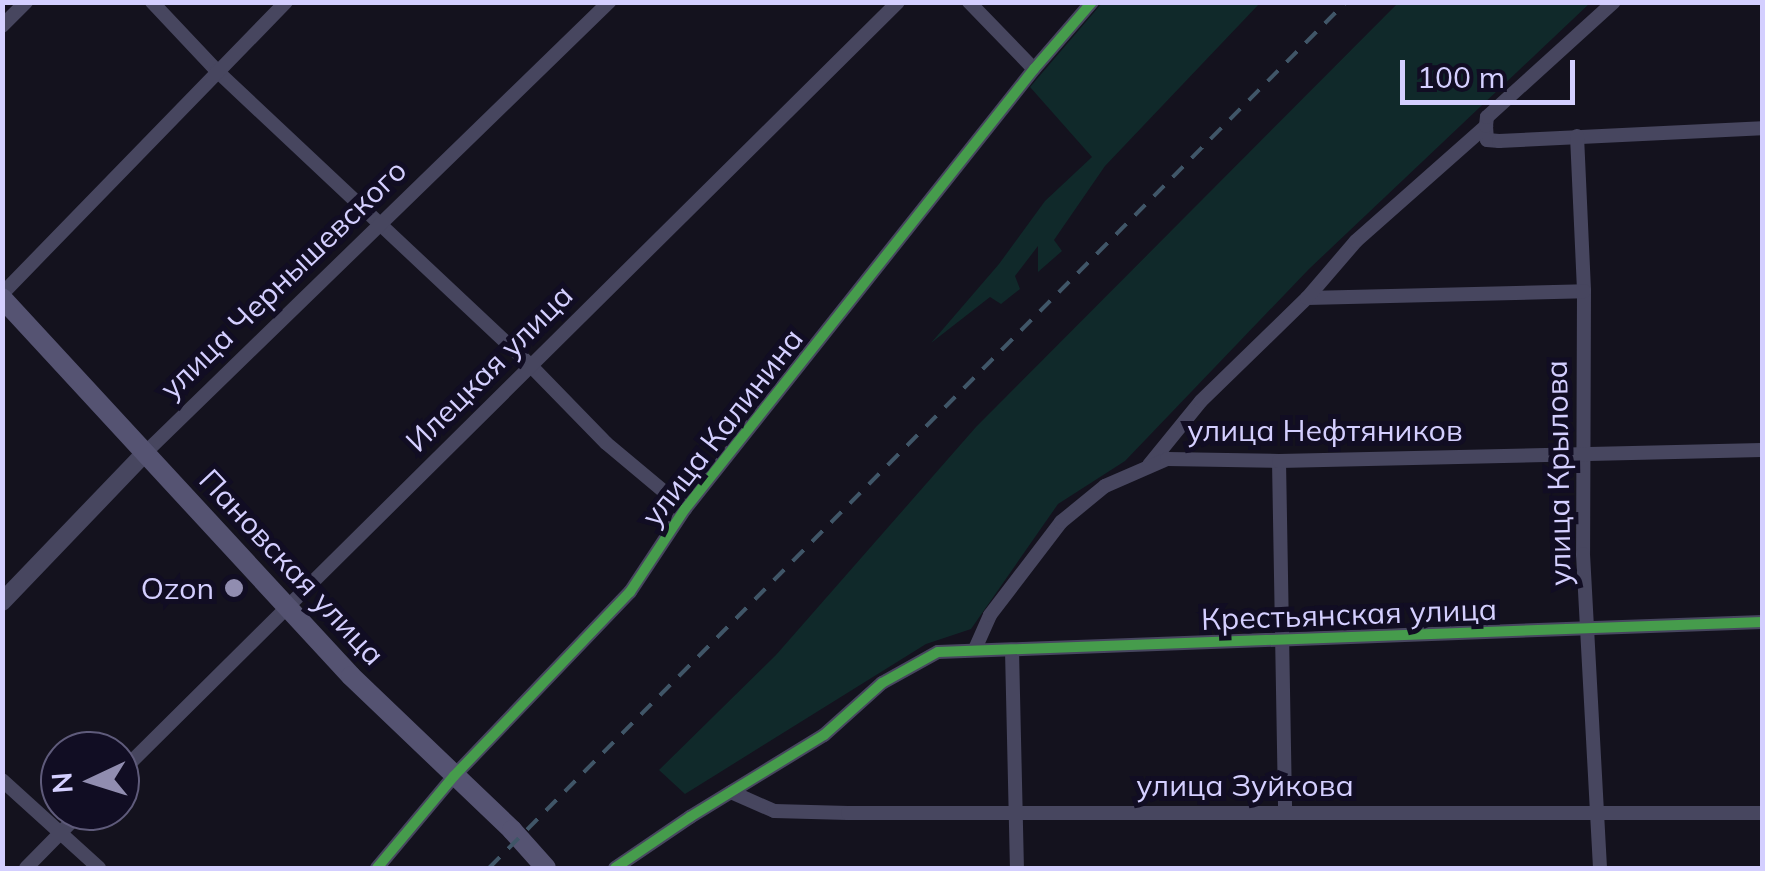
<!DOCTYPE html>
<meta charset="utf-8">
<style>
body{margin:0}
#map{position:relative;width:1765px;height:871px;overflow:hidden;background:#14121e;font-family:Mulish,sans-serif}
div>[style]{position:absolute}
.green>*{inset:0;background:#10292a}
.minor>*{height:14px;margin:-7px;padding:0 7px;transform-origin:7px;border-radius:7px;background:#47465f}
.tertiary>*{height:18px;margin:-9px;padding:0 9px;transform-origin:9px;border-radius:9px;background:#47465f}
.secondary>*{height:20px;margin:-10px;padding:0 10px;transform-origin:10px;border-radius:10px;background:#555372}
.rail>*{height:4px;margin-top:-2px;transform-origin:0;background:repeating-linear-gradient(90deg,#405668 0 15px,transparent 0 27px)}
.cycleway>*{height:10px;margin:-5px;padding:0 5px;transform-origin:5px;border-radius:5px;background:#469c4c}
.dots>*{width:28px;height:28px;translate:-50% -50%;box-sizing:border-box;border:5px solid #110d23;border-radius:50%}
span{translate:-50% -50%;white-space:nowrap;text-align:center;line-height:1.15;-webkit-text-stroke:10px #110d23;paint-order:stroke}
.street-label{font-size:30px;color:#d4cfff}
.poi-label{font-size:30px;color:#d4cfff}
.right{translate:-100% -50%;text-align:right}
.frame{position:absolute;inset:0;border:5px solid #d4cfff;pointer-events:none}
.north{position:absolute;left:40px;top:731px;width:100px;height:100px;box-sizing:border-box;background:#110d23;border:2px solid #5f5b7b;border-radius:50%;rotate:266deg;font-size:28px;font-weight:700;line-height:40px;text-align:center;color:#d4cfff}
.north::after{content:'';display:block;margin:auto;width:35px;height:45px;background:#918db0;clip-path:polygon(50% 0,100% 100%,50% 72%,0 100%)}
.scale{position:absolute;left:1400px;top:60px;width:175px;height:45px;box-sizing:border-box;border:5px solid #d4cfff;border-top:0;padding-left:12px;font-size:30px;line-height:35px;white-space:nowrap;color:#d4cfff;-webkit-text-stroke:8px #110d23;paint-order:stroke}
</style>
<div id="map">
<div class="green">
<i style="clip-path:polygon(1399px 2px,1590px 3px,1309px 269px,1125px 461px,1058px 504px,971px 629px,926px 644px,685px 794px,659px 770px,776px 655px,976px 427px)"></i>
<i style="clip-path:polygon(1102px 3px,1260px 3px,1105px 166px,1054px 240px,1062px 251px,1038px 272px,1038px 246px,1015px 276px,1020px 289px,1001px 304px,990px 297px,931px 343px,999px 264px,1045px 201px,1092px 157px,1030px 87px)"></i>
</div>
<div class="minor">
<i style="left:152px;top:2px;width:95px;rotate:46.7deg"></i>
<i style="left:217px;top:71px;width:432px;rotate:43.2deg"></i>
<i style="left:532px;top:367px;width:106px;rotate:45.8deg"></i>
<i style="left:606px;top:443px;width:103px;rotate:39.9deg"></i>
<i style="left:969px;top:2px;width:93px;rotate:45.9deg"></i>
<i style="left:2px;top:26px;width:34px;rotate:-45deg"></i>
<i style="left:1486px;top:126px;width:14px;rotate:86deg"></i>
<i style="left:1487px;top:140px;width:12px;rotate:5deg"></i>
<i style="left:1499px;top:141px;width:263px;rotate:-2.8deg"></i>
<i style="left:1577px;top:136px;width:155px;rotate:87.4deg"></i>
<i style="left:1584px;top:291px;width:263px;rotate:90.2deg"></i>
<i style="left:1583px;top:554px;width:314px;rotate:86.9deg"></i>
<i style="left:2px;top:294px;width:407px;rotate:-45.8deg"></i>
<i style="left:1307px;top:298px;width:277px;rotate:-1.4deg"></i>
<i style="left:146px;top:452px;width:646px;rotate:-44.18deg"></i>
<i style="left:1279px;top:461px;width:352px;rotate:89deg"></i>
<i style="left:1149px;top:465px;width:82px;rotate:-50.9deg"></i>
<i style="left:1201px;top:401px;width:148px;rotate:-44.2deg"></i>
<i style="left:1307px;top:298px;width:75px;rotate:-49.3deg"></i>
<i style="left:1356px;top:241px;width:174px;rotate:-41.5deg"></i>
<i style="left:1486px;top:126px;width:9px;rotate:-84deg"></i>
<i style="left:1487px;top:117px;width:171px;rotate:-42.2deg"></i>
<i style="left:975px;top:649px;width:37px;rotate:-66deg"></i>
<i style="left:990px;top:615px;width:117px;rotate:-52.6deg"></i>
<i style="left:1061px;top:522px;width:57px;rotate:-39.3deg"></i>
<i style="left:1105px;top:486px;width:68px;rotate:-23.5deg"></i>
<i style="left:1167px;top:459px;width:112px;rotate:1deg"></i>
<i style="left:1279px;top:461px;width:483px;rotate:-1.3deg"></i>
<i style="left:1012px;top:650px;width:218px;rotate:88.7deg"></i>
<i style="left:120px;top:773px;width:1095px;rotate:-44.74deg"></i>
<i style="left:2px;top:780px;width:131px;rotate:42.2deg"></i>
<i style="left:731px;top:792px;width:47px;rotate:23.8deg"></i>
<i style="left:774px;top:811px;width:74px;rotate:1.5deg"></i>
<i style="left:848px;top:813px;width:914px"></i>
<i style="left:26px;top:868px;width:80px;rotate:-45.5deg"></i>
<i style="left:377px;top:868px;width:120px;rotate:-50.1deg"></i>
<i style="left:454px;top:776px;width:255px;rotate:-46.3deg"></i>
<i style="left:630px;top:592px;width:100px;rotate:-56.5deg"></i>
<i style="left:685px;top:509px;width:562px;rotate:-51.58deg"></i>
<i style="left:1034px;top:69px;width:89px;rotate:-49.1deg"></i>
<i style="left:615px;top:868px;width:91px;rotate:-34.2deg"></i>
<i style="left:690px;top:817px;width:157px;rotate:-31.5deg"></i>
<i style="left:824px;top:735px;width:78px;rotate:-41.9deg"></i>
<i style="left:882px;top:683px;width:64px;rotate:-29deg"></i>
<i style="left:938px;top:652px;width:825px;rotate:-2.09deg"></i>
</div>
<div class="tertiary">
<i style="left:2px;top:602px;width:208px;rotate:-46.2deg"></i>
</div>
<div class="secondary">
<i style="left:2px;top:298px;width:514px;rotate:47.28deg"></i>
<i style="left:351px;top:676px;width:223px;rotate:43.7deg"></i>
<i style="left:512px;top:830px;width:51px;rotate:48.2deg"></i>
</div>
<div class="rail">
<i style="left:489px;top:868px;width:1218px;rotate:-45.3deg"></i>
</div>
<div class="cycleway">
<i style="left:377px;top:868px;width:120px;rotate:-50.1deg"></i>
<i style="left:454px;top:776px;width:255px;rotate:-46.3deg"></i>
<i style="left:630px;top:592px;width:100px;rotate:-56.5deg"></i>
<i style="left:685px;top:509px;width:562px;rotate:-51.58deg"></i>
<i style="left:1034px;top:69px;width:89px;rotate:-49.1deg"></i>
<i style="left:615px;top:868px;width:91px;rotate:-34.2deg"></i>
<i style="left:690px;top:817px;width:157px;rotate:-31.5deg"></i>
<i style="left:824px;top:735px;width:78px;rotate:-41.9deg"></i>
<i style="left:882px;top:683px;width:64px;rotate:-29deg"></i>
<i style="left:938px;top:652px;width:825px;rotate:-2.09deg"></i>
</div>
<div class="dots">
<i style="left:234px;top:588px;background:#918db0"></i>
</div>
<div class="street-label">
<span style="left:283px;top:279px;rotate:-44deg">улица Чернышевского</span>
<span style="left:489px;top:368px;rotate:-45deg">Илецкая улица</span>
<span style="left:722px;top:427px;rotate:-52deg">улица Калинина</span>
<span style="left:1325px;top:430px">улица Нефтяников</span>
<span style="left:1558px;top:473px;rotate:-91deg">улица Крылова</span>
<span style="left:292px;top:567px;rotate:47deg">Пановская улица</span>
<span style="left:1349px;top:614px;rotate:-2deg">Крестьянская улица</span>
<span style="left:1245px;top:785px">улица Зуйкова</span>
</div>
<div class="poi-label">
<span class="right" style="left:214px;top:588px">Ozon</span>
</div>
<div class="frame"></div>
<div class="north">N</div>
<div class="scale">100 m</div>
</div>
